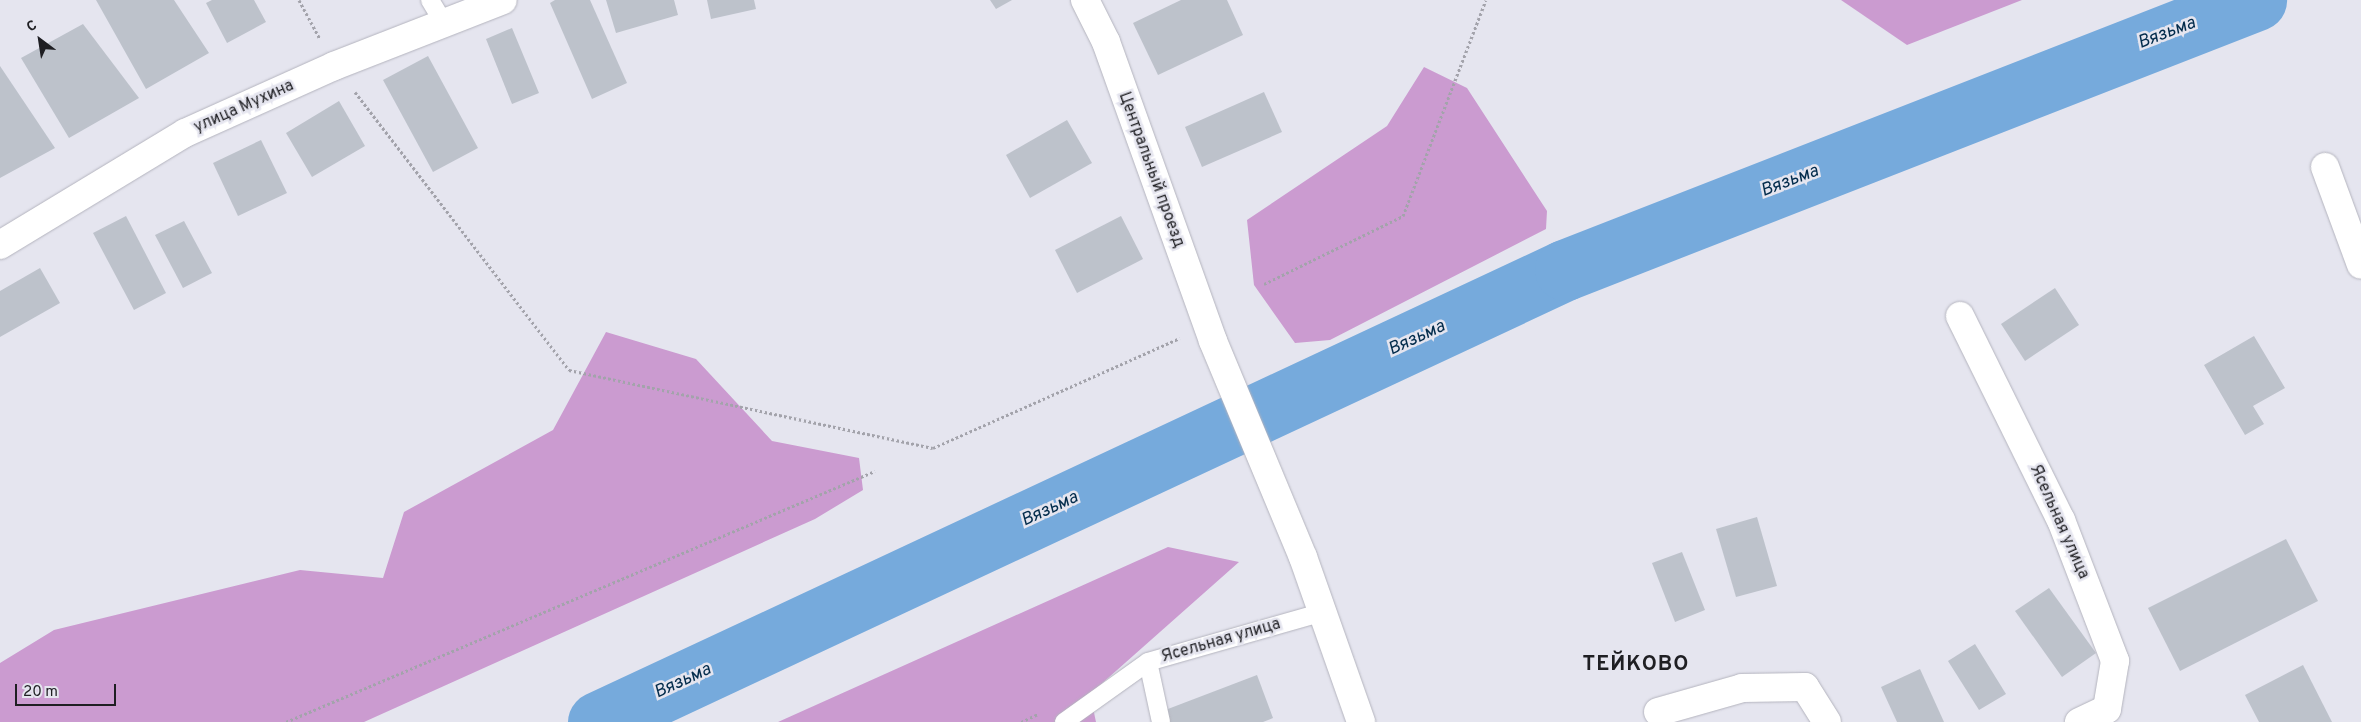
<!DOCTYPE html>
<meta charset="utf-8">
<style>
body{margin:0}
#map{position:relative;width:2361px;height:722px;overflow:hidden;background:#e5e5ef;font-family:Overpass,sans-serif}
div>[style]{position:absolute}
.forest>*{inset:0;background:#cb9bd0}
.river>*{height:61px;margin:-30.5px;padding:0 30.5px;transform-origin:30.5px;border-radius:30.5px;background:#76aadc}
.building>*{inset:0;background:#bdc2cb}
.path>*{height:3px;margin-top:-1.5px;transform-origin:0;background:repeating-linear-gradient(90deg,#a3a3ab 0 2.5px,transparent 0 5px)}
.roads{filter:drop-shadow(0 0 1px #b4b4be) drop-shadow(0 0 1px #b4b4be)}
.lane>*{height:18px;margin:-9px;padding:0 9px;transform-origin:9px;border-radius:9px;background:#fff}
.street>*{height:28px;margin:-14px;padding:0 14px;transform-origin:14px;border-radius:14px;background:#fff}
.secondary>*{height:28px;margin:-14px;padding:0 14px;transform-origin:14px;border-radius:14px;background:#fff}
span{translate:-50% -50%;white-space:nowrap;text-align:center;line-height:1.15;-webkit-text-stroke:5px #e5e5ef;paint-order:stroke}
.street-label{font-size:16px;color:#1f1f23}
.water-label{font-size:18px;color:#022b4b;font-style:italic}
.district-label{font-size:21px;color:#1f1f23;font-weight:700;letter-spacing:1px}
.north{position:absolute;left:15px;top:15px;width:50px;height:50px;-webkit-text-stroke:4px #e5e5ef;paint-order:stroke;rotate:329deg;font-size:14px;font-weight:700;line-height:20px;text-align:center;color:#1f1f23}
.north::after{content:'';display:block;margin:auto;width:18px;height:22px;background:#1f1f23;clip-path:polygon(50% 0,100% 100%,50% 72%,0 100%)}
.scale{position:absolute;left:15px;top:684px;width:101px;height:22px;box-sizing:border-box;border:2px solid #1f1f23;border-top:0;padding-left:6px;font-size:15px;line-height:18px;white-space:nowrap;color:#1f1f23;-webkit-text-stroke:4px #e5e5ef;paint-order:stroke}
</style>
<div id="map">
<div class="forest">
<i style="clip-path:polygon(1841px 0,2022px 0,1907px 45px)"></i>
<i style="clip-path:polygon(1424px 67px,1467px 88px,1547px 211px,1546px 229px,1330px 340px,1295px 343px,1254px 285px,1247px 220px,1387px 126px)"></i>
<i style="clip-path:polygon(606px 332px,696px 359px,772px 441px,859px 458px,863px 490px,815px 519px,364px 722px,0 722px,0 663px,54px 630px,300px 570px,383px 578px,404px 512px,553px 430px)"></i>
<i style="clip-path:polygon(1168px 547px,1239px 562px,1090px 694px,1096px 722px,778px 722px)"></i>
</div>
<div class="river">
<i style="left:598px;top:722px;width:1067px;rotate:-25.05deg"></i>
<i style="left:1565px;top:270px;width:742px;rotate:-21.34deg"></i>
</div>
<div class="building">
<i style="clip-path:polygon(96px 0,174px 0,209px 53px,146px 89px)"></i>
<i style="clip-path:polygon(212px 0,254px 0,266px 22px,227px 43px,206px 3px)"></i>
<i style="clip-path:polygon(555px 0,590px 0,627px 83px,592px 99px,550px 3px)"></i>
<i style="clip-path:polygon(606px 0,674px 0,678px 15px,616px 33px)"></i>
<i style="clip-path:polygon(707px 0,754px 0,756px 9px,711px 19px)"></i>
<i style="clip-path:polygon(990px 0,1012px 0,996px 9px)"></i>
<i style="clip-path:polygon(1181px 0,1227px 0,1243px 35px,1158px 75px,1133px 23px)"></i>
<i style="clip-path:polygon(83px 24px,139px 98px,69px 138px,21px 58px)"></i>
<i style="clip-path:polygon(512px 28px,539px 93px,512px 104px,486px 39px)"></i>
<i style="clip-path:polygon(428px 56px,478px 148px,433px 172px,383px 80px)"></i>
<i style="clip-path:polygon(0 66px,55px 148px,0 178px)"></i>
<i style="clip-path:polygon(1264px 92px,1282px 132px,1202px 167px,1185px 127px)"></i>
<i style="clip-path:polygon(339px 101px,365px 146px,312px 177px,286px 133px)"></i>
<i style="clip-path:polygon(1067px 120px,1092px 163px,1030px 198px,1006px 155px)"></i>
<i style="clip-path:polygon(261px 140px,287px 193px,238px 216px,213px 163px)"></i>
<i style="clip-path:polygon(126px 216px,166px 293px,134px 310px,93px 233px)"></i>
<i style="clip-path:polygon(1121px 216px,1143px 259px,1077px 293px,1055px 250px)"></i>
<i style="clip-path:polygon(184px 221px,212px 273px,183px 288px,155px 235px)"></i>
<i style="clip-path:polygon(40px 268px,60px 303px,0 337px,0 291px)"></i>
<i style="clip-path:polygon(2055px 288px,2079px 325px,2025px 361px,2001px 324px)"></i>
<i style="clip-path:polygon(2254px 336px,2285px 388px,2253px 406px,2264px 424px,2245px 435px,2204px 365px)"></i>
<i style="clip-path:polygon(1757px 517px,1777px 586px,1736px 597px,1716px 529px)"></i>
<i style="clip-path:polygon(2286px 539px,2318px 601px,2180px 671px,2148px 608px)"></i>
<i style="clip-path:polygon(1682px 552px,1705px 610px,1675px 622px,1652px 563px)"></i>
<i style="clip-path:polygon(2049px 588px,2096px 653px,2062px 677px,2015px 611px)"></i>
<i style="clip-path:polygon(1975px 644px,2006px 694px,1979px 710px,1948px 661px)"></i>
<i style="clip-path:polygon(2303px 665px,2332px 722px,2259px 722px,2245px 695px)"></i>
<i style="clip-path:polygon(1920px 669px,1944px 722px,1897px 722px,1881px 687px)"></i>
<i style="clip-path:polygon(1257px 675px,1273px 718px,1263px 722px,1164px 722px,1160px 712px)"></i>
</div>
<div class="path">
<i style="left:299px;top:0;width:44px;rotate:61.7deg"></i>
<i style="left:355px;top:92px;width:351px;rotate:52.4deg"></i>
<i style="left:569px;top:370px;width:372px;rotate:12.1deg"></i>
<i style="left:933px;top:448px;width:270px;rotate:-24deg"></i>
<i style="left:1264px;top:284px;width:155px;rotate:-26.1deg"></i>
<i style="left:1403px;top:216px;width:231px;rotate:-69deg"></i>
<i style="left:286px;top:722px;width:640px;rotate:-23.08deg"></i>
<i style="left:1021px;top:722px;width:19px;rotate:-25deg"></i>
</div>
<div class="roads">
<div class="lane">
<i style="left:430px;top:0;width:29px;rotate:59deg"></i>
<i style="left:1064px;top:722px;width:103px;rotate:-35.5deg"></i>
<i style="left:1161px;top:722px;width:61px;rotate:-102.2deg"></i>
<i style="left:1148px;top:662px;width:183px;rotate:-15.9deg"></i>
</div>
<div class="street">
<i style="left:2325px;top:167px;width:104px;rotate:69.8deg"></i>
<i style="left:0;top:245px;width:216px;rotate:-31.2deg"></i>
<i style="left:185px;top:133px;width:163px;rotate:-24.2deg"></i>
<i style="left:334px;top:66px;width:181px;rotate:-21.3deg"></i>
<i style="left:1960px;top:316px;width:228px;rotate:63.7deg"></i>
<i style="left:2061px;top:520px;width:151px;rotate:69deg"></i>
<i style="left:2115px;top:661px;width:49px;rotate:99.5deg"></i>
<i style="left:2107px;top:709px;width:31px;rotate:155deg"></i>
<i style="left:1658px;top:712px;width:87px;rotate:-15.9deg"></i>
<i style="left:1742px;top:688px;width:63px;rotate:-0.9deg"></i>
<i style="left:1805px;top:687px;width:41px;rotate:57.8deg"></i>
</div>
<div class="secondary">
<i style="left:1085px;top:0;width:47px;rotate:63.4deg"></i>
<i style="left:1106px;top:42px;width:318px;rotate:70.3deg"></i>
<i style="left:1213px;top:341px;width:234px;rotate:67.4deg"></i>
<i style="left:1303px;top:557px;width:175px;rotate:70.6deg"></i>
</div>
</div>
<div class="street-label">
<span style="left:244px;top:107px;rotate:-24deg">улица Мухина</span>
<span style="left:1151px;top:170px;rotate:70deg">Центральный проезд</span>
<span style="left:2059px;top:522px;rotate:66deg">Ясельная улица</span>
<span style="left:1221px;top:641px;rotate:-16deg">Ясельная улица</span>
</div>
<div class="water-label">
<span style="left:2167px;top:34px;rotate:-21deg">Вязьма</span>
<span style="left:1790px;top:182px;rotate:-21deg">Вязьма</span>
<span style="left:1417px;top:339px;rotate:-25deg">Вязьма</span>
<span style="left:1050px;top:510px;rotate:-25deg">Вязьма</span>
<span style="left:683px;top:682px;rotate:-25deg">Вязьма</span>
</div>
<div class="district-label">
<span style="left:1636px;top:665px">ТЕЙКОВО</span>
</div>
<div class="north">С</div>
<div class="scale">20 m</div>
</div>
